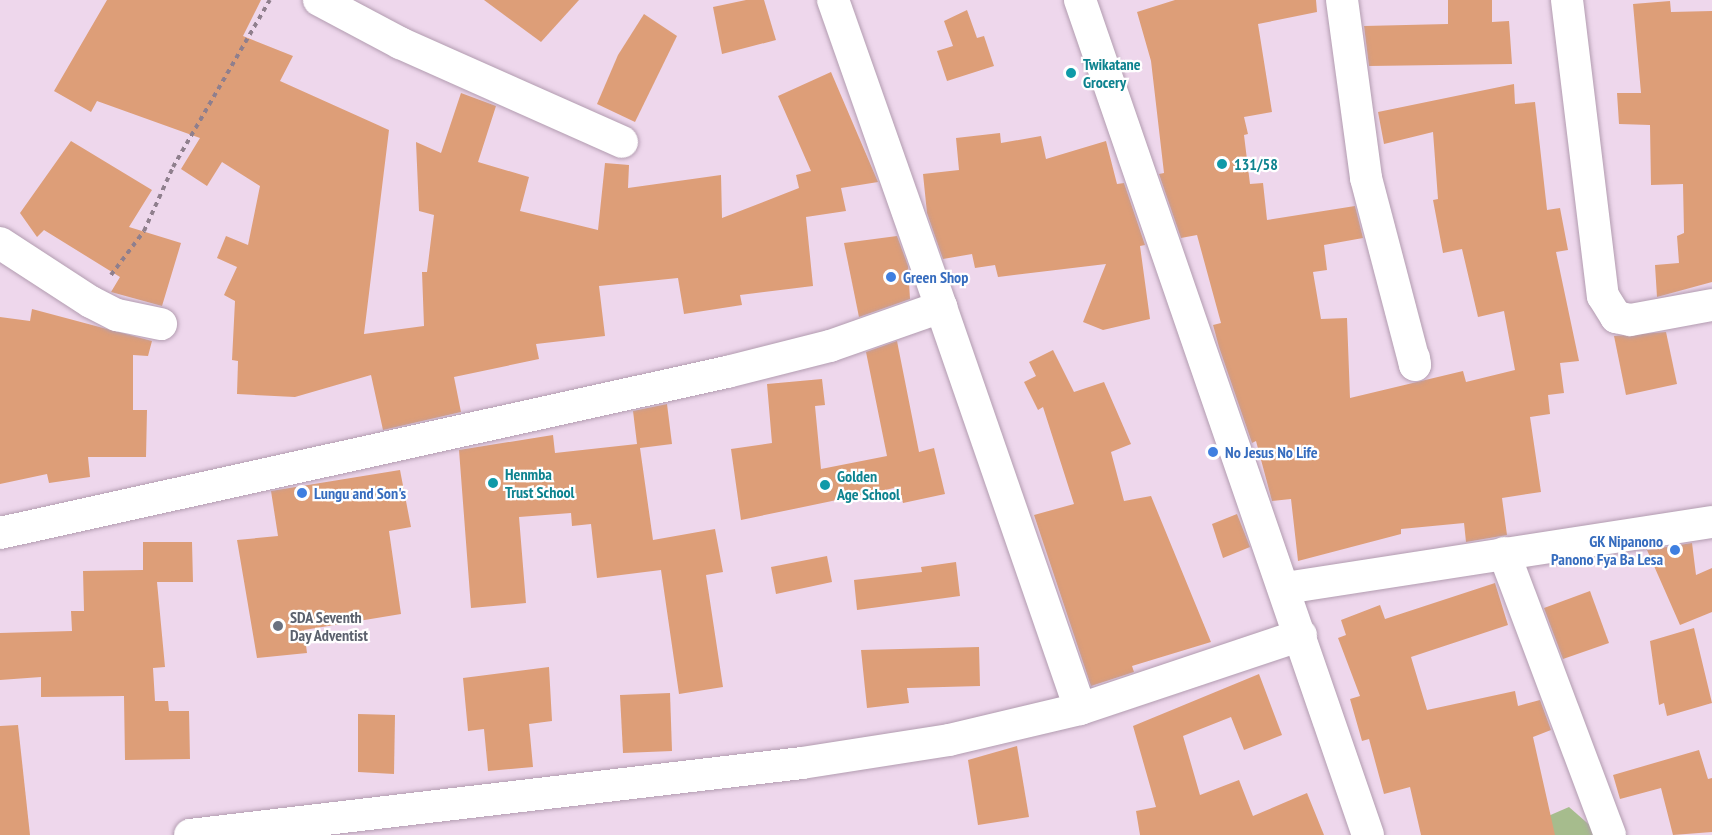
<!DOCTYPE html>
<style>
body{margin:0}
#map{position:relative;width:1712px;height:835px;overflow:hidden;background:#eed7ec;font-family:"PT Sans Narrow",sans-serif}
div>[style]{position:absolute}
.green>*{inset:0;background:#a6bc8d}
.building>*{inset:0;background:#dd9e78}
.path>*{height:4px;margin-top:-2px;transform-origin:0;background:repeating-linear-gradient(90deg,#8f7f8d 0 4.5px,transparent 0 9px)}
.roads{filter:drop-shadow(0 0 2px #b29cb0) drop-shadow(0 0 2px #b29cb0)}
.street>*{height:32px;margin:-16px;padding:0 16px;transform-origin:16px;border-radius:16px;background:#fff}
.dots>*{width:16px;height:16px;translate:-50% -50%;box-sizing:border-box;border:3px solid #fff;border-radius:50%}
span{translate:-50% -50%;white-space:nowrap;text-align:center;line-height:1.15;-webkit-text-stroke:4.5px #fff;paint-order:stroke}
.culture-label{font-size:16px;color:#0d838f;font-weight:700}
.left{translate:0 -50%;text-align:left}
.shop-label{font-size:16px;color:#366cbe;font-weight:700}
.right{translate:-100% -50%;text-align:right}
.worship-label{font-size:16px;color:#5b616d;font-weight:700}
</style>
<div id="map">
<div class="green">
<i style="clip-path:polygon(1569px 807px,1601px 835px,1504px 835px)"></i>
</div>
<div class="building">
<i style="clip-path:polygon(107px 0,261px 0,243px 36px,293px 56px,280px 81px,389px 130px,364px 334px,424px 326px,422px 272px,427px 272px,434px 215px,419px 211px,416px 142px,441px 153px,461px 93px,496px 106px,478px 162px,529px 177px,520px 211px,598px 230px,605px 163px,629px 165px,628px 188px,721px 175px,722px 218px,799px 188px,796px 175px,811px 171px,778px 96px,831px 72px,878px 182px,841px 188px,846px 211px,806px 217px,813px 286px,740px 295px,742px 305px,684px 314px,678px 278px,599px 286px,605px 336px,536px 344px,539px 359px,454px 377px,461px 412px,383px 430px,371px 375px,295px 397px,237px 394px,238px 361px,232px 360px,235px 301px,224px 295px,237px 267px,217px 258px,226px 236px,248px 245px,260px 186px,222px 162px,207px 186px,181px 169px,200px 138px,97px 101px,91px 112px,54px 91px)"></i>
<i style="clip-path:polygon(484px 0,579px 0,541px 42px)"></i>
<i style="clip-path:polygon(746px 0,764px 0,776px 40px,722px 54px,713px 7px)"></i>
<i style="clip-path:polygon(1175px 0,1316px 0,1317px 12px,1258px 24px,1272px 112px,1244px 117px,1248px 134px,1244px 135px,1250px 184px,1263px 183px,1267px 220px,1355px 206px,1363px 238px,1324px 245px,1327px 270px,1313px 272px,1321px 319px,1347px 318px,1350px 398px,1463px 371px,1466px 382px,1515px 370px,1504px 311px,1478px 317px,1462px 249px,1443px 253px,1433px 200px,1438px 199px,1433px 132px,1384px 144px,1378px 112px,1514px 84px,1515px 104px,1535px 102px,1547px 210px,1560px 208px,1568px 250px,1556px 252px,1579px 361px,1560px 363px,1564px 393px,1548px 395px,1550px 414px,1530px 417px,1541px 492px,1502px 498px,1507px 535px,1466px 542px,1464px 523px,1401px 529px,1401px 534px,1298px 561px,1291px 499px,1272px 501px,1256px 441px,1252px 443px,1219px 347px,1213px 325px,1221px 323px,1197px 235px,1181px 238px,1159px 174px,1164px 173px,1151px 61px,1137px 12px)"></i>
<i style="clip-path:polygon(1448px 0,1492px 0,1492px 22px,1509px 21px,1512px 64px,1369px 66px,1364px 26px,1448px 24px)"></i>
<i style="clip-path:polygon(1670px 1px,1671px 12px,1712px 11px,1712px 282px,1657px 297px,1655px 265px,1679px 263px,1677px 236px,1684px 233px,1683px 184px,1651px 185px,1650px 125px,1619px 124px,1617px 93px,1641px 93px,1633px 4px)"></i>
<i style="clip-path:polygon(967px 10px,977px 38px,984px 36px,994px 66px,947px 81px,937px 51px,953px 46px,944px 21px)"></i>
<i style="clip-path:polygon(644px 14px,677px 36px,635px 122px,597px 104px,618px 55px)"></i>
<i style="clip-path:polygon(1000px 133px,1001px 143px,1041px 136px,1046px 159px,1106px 141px,1117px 184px,1124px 183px,1145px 245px,1140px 246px,1150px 319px,1103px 330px,1083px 322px,1106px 264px,998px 277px,995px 265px,975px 268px,972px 254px,943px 259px,927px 213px,923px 174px,959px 170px,956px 138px)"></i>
<i style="clip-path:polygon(71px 141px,152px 190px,129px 227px,181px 243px,162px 306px,111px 292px,120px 277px,44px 230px,37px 237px,20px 213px)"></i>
<i style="clip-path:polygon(897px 236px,908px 266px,910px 299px,859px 317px,844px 243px)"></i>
<i style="clip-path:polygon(32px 309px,152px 341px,148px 356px,133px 355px,133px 410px,147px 410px,146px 457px,88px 457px,90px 477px,49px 483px,47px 474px,0 484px,0 317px,30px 321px)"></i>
<i style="clip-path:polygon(1666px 332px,1677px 384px,1626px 395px,1614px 336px)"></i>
<i style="clip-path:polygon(897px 341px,919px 452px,934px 448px,945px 494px,903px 503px,899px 487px,741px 520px,731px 449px,772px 443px,767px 384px,822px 379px,825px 405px,815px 406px,821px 469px,887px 456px,866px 352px)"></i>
<i style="clip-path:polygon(1053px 350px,1074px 392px,1104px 382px,1131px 444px,1111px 452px,1124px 501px,1151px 496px,1211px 642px,1132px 666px,1134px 672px,1091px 686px,1034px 515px,1074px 504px,1043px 407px,1038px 410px,1024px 382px,1036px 376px,1029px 362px)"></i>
<i style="clip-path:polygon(667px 404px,672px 444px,640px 448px,653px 540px,715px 529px,723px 572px,706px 575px,723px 687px,679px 694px,661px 570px,597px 578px,591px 524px,572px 526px,571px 513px,519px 517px,526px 603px,471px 608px,459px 450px,553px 435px,555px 453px,637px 444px,633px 411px)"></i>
<i style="clip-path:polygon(400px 470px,411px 527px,389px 531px,401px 614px,304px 630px,307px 653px,257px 658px,237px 540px,278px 536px,271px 491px)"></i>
<i style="clip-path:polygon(1237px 514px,1250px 547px,1223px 558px,1212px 524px)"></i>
<i style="clip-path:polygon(143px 542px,192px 542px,193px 582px,157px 582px,165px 667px,153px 668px,155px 701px,168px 701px,169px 711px,189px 711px,190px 759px,125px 760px,124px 696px,41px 697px,41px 677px,0 680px,0 633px,72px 631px,71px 611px,84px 611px,83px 571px,143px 570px)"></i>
<i style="clip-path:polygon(1692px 543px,1696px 575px,1712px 568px,1712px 612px,1680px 625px,1647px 550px)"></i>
<i style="clip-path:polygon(827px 556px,832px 582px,776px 594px,771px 567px)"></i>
<i style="clip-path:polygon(956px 562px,960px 596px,857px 610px,854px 580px,922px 572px,921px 567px)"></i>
<i style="clip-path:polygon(1495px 583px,1508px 625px,1411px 657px,1427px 710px,1515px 691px,1518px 706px,1540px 700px,1551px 730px,1533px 737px,1555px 835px,1421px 835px,1410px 787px,1384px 794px,1369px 739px,1362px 741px,1350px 699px,1360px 696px,1338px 638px,1346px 635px,1341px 620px,1380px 605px,1385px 619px)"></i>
<i style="clip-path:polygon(1590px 591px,1609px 643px,1563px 659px,1544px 608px)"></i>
<i style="clip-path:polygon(1694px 628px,1712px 703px,1667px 716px,1664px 703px,1659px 705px,1650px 641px)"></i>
<i style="clip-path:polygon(979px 647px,980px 686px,907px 688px,909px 703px,867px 708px,861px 650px)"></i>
<i style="clip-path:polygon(549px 667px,552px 721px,529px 724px,533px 767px,488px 771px,484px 729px,468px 731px,463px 678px)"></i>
<i style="clip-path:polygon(1259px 674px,1282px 735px,1244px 750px,1231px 717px,1183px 736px,1200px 795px,1239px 780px,1253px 816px,1307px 793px,1324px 835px,1140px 835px,1136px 811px,1156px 807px,1133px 726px)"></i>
<i style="clip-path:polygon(670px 693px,672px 751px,623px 753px,620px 695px)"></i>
<i style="clip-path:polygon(358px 714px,395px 715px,394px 774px,358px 772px)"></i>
<i style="clip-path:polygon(18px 725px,30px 835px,0 835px,0 726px)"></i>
<i style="clip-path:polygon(1017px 746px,1029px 817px,978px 825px,968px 760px)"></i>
<i style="clip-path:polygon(1699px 750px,1708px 779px,1712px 778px,1712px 832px,1673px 835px,1661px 788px,1620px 799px,1613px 775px)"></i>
</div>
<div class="path">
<i style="left:111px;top:275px;width:55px;rotate:-53.1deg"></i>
<i style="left:144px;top:231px;width:70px;rotate:-65.6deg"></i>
<i style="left:173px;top:167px;width:193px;rotate:-59.9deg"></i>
</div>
<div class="roads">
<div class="street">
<i style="left:319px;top:0;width:92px;rotate:28deg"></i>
<i style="left:400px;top:43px;width:243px;rotate:24deg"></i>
<i style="left:833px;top:0;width:325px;rotate:70.6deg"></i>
<i style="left:1080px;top:0;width:883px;rotate:70.97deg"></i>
<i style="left:1342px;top:0;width:180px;rotate:82.3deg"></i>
<i style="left:1366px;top:178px;width:193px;rotate:75.3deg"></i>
<i style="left:1415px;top:365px;width:7px;rotate:-98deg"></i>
<i style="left:1567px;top:0;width:298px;rotate:83.1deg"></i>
<i style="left:1603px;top:296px;width:25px;rotate:58deg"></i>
<i style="left:1616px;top:317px;width:14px;rotate:12deg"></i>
<i style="left:1630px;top:320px;width:83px;rotate:-10.4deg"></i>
<i style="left:0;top:243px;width:108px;rotate:33deg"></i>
<i style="left:91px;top:302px;width:29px;rotate:27deg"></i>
<i style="left:117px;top:315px;width:45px;rotate:11.6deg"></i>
<i style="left:0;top:533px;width:745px;rotate:-12.49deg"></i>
<i style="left:727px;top:372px;width:106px;rotate:-14.2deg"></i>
<i style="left:830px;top:346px;width:118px;rotate:-19.4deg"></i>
<i style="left:941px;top:307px;width:425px;rotate:70.9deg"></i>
<i style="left:1504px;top:553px;width:301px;rotate:69.4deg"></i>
<i style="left:1285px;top:588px;width:432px;rotate:-8.8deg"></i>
<i style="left:190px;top:835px;width:616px;rotate:-6.71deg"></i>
<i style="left:802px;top:763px;width:149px;rotate:-8.9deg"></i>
<i style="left:949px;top:740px;width:135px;rotate:-13.3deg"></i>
<i style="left:1080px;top:709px;width:233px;rotate:-18.5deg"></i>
</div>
</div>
<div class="dots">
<i style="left:1071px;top:73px;background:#0f9aa8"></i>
<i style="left:1222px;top:164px;background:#0f9aa8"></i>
<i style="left:891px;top:277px;background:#3f7fe0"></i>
<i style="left:1213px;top:452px;background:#3f7fe0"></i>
<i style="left:493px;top:483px;background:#0f9aa8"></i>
<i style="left:825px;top:485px;background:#0f9aa8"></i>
<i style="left:302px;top:493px;background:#3f7fe0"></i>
<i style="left:1675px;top:550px;background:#3f7fe0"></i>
<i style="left:278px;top:626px;background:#6b7280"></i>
</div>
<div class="culture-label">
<span class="left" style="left:1083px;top:73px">Twikatane<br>Grocery</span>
<span class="left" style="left:1234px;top:164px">131/58</span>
<span class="left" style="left:505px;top:483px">Henmba<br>Trust School</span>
<span class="left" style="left:837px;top:485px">Golden<br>Age School</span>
</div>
<div class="shop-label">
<span class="left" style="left:903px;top:277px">Green Shop</span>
<span class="left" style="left:1225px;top:452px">No Jesus No Life</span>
<span class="left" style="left:314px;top:493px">Lungu and Son's</span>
<span class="right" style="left:1663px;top:550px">GK Nipanono<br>Panono Fya Ba Lesa</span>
</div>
<div class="worship-label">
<span class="left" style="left:290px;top:626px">SDA Seventh<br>Day Adventist</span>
</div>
</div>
